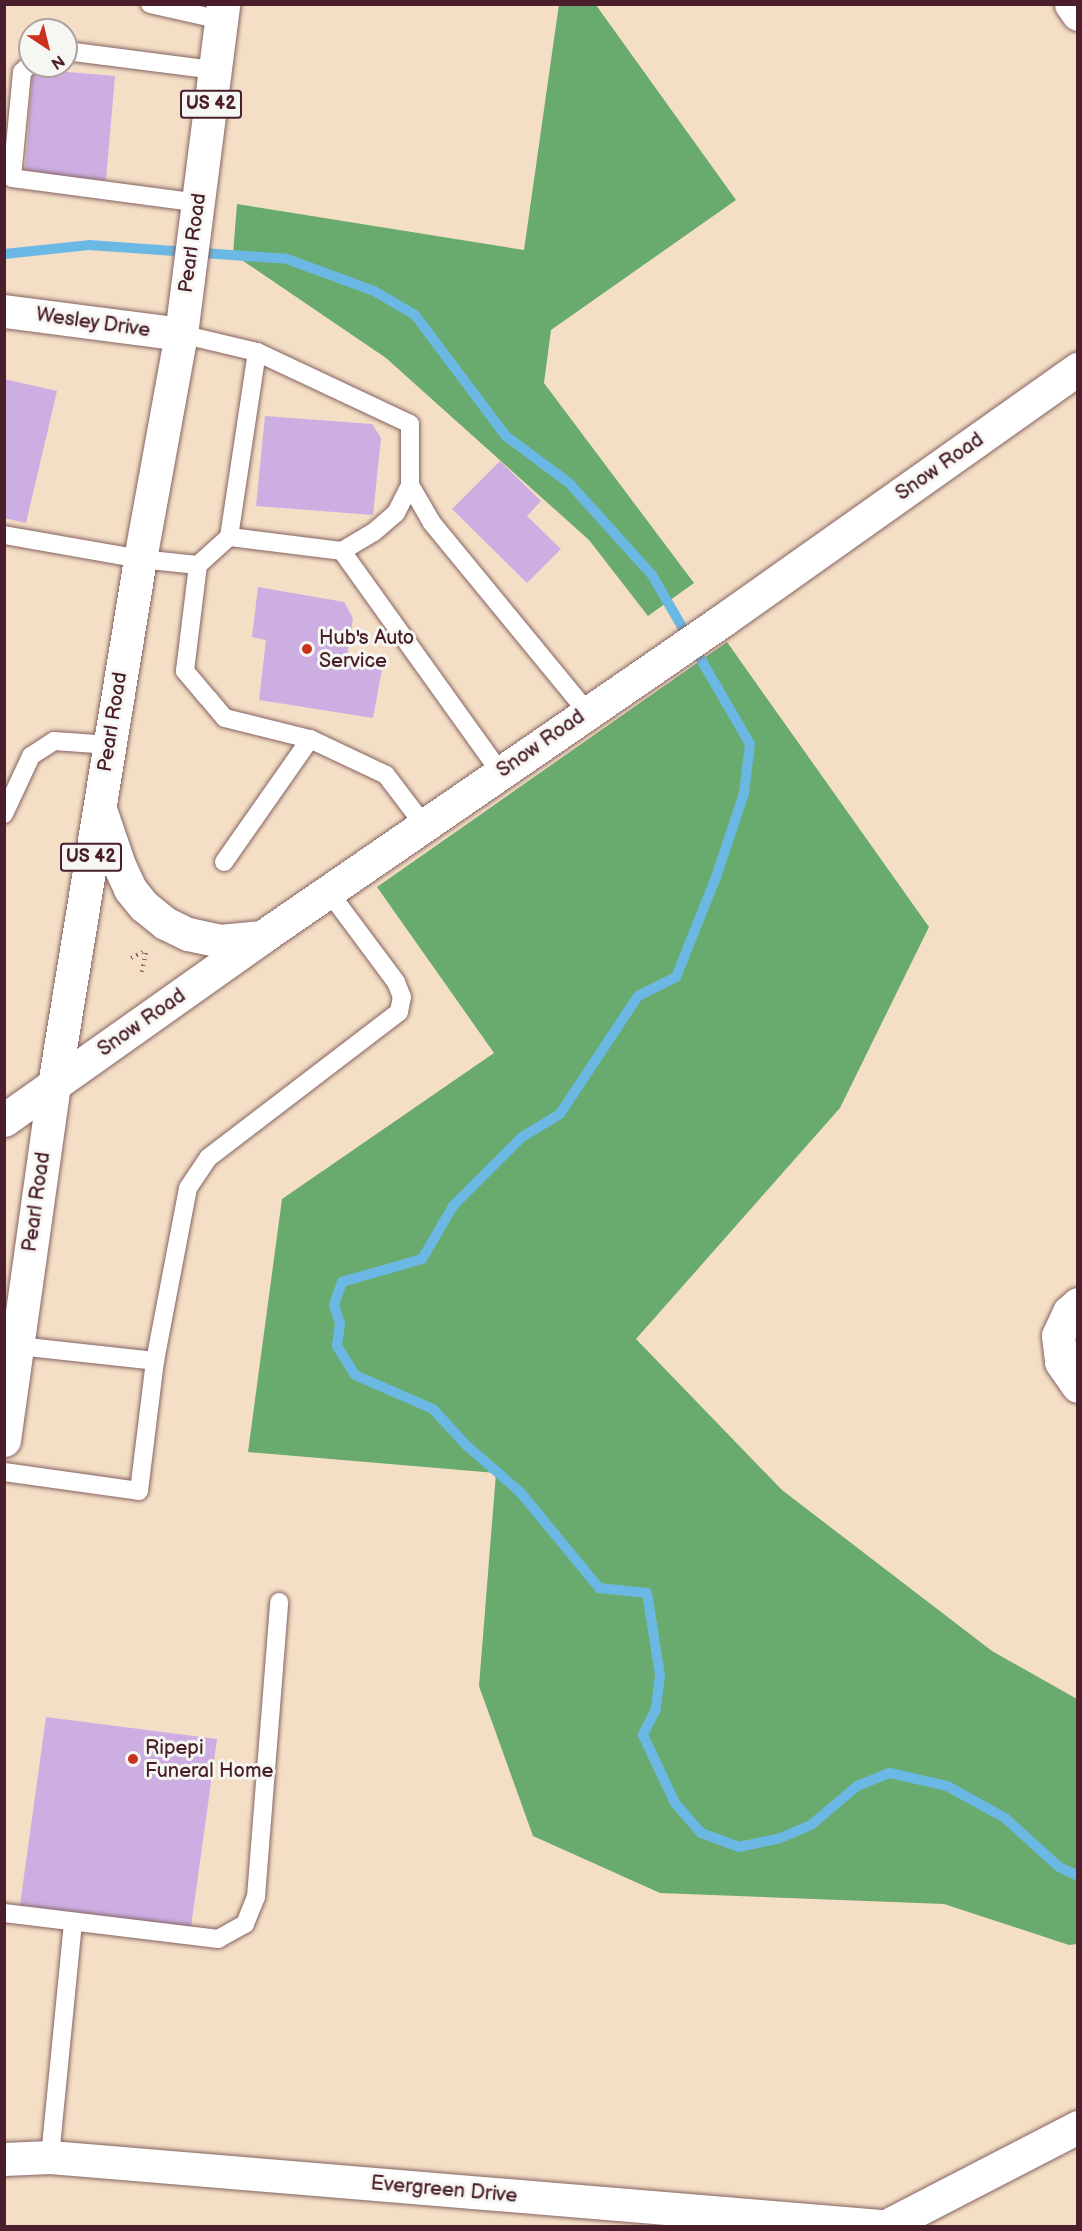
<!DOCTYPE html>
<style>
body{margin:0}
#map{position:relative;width:1082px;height:2231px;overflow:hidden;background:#f4dfc6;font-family:"Balsamiq Sans",sans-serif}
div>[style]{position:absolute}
.forest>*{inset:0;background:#69ab6e}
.stream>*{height:10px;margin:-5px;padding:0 5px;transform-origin:5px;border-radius:5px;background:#6cb8e5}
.building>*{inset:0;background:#ccaee3}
.path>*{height:4px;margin-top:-2px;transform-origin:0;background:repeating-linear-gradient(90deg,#866261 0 1.5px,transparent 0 6px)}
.roads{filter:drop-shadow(0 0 2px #866261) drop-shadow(0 0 2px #866261)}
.service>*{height:18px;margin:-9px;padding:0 9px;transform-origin:9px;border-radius:9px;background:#fff}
.minor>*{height:33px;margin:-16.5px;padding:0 16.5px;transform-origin:16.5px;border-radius:16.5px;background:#fff}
.primary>*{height:33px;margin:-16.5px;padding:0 16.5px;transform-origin:16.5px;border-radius:16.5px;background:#fff}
.dots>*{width:16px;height:16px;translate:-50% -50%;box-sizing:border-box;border:3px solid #f6f6f2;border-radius:50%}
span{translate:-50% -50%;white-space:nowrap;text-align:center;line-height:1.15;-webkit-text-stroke:6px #f6f6f2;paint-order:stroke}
.shield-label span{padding:2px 4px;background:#f6f6f2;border:2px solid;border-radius:4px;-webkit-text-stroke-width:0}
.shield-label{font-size:18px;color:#4a1f2b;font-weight:700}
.street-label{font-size:20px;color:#4a1f2b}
.poi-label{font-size:20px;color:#4a1f2b}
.left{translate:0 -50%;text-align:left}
.frame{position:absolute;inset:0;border:6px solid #4a1f2b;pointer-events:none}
.north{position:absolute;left:18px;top:18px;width:60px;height:60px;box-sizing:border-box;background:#f6f6f2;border:2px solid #b1a0a2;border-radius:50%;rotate:145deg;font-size:16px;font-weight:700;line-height:24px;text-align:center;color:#4a1f2b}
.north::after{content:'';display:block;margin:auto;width:21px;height:27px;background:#c8321e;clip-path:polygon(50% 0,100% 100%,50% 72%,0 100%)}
</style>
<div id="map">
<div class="forest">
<i style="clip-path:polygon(559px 4px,596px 5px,736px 200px,551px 330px,544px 383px,694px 583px,648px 616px,589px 540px,386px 358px,233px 254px,237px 204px,524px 250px)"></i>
<i style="clip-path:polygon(727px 642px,929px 927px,840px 1108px,636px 1339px,782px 1490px,992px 1651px,1077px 1699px,1077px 1944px,1069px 1945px,944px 1904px,660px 1893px,533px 1836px,479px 1686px,496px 1473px,248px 1452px,282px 1199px,494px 1053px,377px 887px)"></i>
</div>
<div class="stream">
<i style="left:4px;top:254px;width:85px;rotate:-6deg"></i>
<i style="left:89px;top:245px;width:198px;rotate:4deg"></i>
<i style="left:287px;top:259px;width:93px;rotate:20.2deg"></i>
<i style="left:374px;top:291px;width:48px;rotate:30.3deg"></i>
<i style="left:415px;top:315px;width:151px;rotate:53.1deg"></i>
<i style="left:506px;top:436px;width:79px;rotate:36.7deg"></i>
<i style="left:569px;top:483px;width:124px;rotate:47.9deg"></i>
<i style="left:652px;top:575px;width:195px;rotate:59.9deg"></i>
<i style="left:750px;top:744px;width:49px;rotate:97deg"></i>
<i style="left:744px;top:793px;width:89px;rotate:108.4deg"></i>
<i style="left:716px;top:877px;width:108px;rotate:111.8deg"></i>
<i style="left:676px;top:977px;width:42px;rotate:153.4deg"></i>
<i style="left:638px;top:996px;width:141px;rotate:123.5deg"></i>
<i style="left:560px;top:1114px;width:44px;rotate:148.8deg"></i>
<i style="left:522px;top:1137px;width:98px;rotate:135deg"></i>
<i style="left:453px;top:1206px;width:61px;rotate:120.3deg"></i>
<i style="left:422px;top:1259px;width:83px;rotate:164deg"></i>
<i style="left:342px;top:1282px;width:24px;rotate:109deg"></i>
<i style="left:334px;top:1305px;width:20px;rotate:72deg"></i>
<i style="left:340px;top:1324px;width:22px;rotate:98deg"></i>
<i style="left:337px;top:1346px;width:34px;rotate:58deg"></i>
<i style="left:355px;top:1375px;width:85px;rotate:23.6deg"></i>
<i style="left:433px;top:1409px;width:49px;rotate:47.5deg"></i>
<i style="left:466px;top:1445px;width:72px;rotate:41deg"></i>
<i style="left:520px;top:1492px;width:124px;rotate:50.5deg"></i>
<i style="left:599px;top:1588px;width:48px;rotate:5.9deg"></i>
<i style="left:647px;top:1593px;width:83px;rotate:81deg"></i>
<i style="left:660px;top:1675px;width:34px;rotate:97deg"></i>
<i style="left:656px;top:1709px;width:29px;rotate:117deg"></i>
<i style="left:643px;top:1735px;width:75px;rotate:64.8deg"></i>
<i style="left:675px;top:1803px;width:40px;rotate:49deg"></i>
<i style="left:701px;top:1833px;width:40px;rotate:20.2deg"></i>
<i style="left:739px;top:1847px;width:40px;rotate:-12deg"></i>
<i style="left:778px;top:1839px;width:36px;rotate:-23deg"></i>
<i style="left:811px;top:1825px;width:60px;rotate:-40.3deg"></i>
<i style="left:857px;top:1786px;width:35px;rotate:-22deg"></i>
<i style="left:890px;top:1773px;width:58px;rotate:12.8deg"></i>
<i style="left:947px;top:1786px;width:66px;rotate:28.9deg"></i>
<i style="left:1005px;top:1818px;width:73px;rotate:42.2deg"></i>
<i style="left:1059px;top:1867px;width:21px;rotate:25deg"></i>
</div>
<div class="building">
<i style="clip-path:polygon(33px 69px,115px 76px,106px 180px,25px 174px)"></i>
<i style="clip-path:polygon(4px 379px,57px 391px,26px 523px,4px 518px)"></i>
<i style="clip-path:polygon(265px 416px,372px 424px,381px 438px,373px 515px,256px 506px)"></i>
<i style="clip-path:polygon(500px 461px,541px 501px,527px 516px,561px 549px,527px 583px,452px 509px)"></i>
<i style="clip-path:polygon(258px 587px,344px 602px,353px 618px,347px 658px,383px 664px,373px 718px,259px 700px,266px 640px,252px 637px)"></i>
<i style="clip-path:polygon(46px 1717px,217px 1739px,191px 1927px,20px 1905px)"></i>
</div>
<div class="path">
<i style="left:131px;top:958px;width:13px;rotate:-27deg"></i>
<i style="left:142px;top:972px;width:20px;rotate:-79deg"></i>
</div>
<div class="roads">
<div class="service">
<i style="left:150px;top:4px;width:73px;rotate:12.7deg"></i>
<i style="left:66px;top:51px;width:150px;rotate:7.3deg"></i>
<i style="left:30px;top:64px;width:11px;rotate:135deg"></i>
<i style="left:22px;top:72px;width:106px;rotate:95.4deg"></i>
<i style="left:12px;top:178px;width:189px;rotate:7.6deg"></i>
<i style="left:181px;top:334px;width:78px;rotate:13.3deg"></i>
<i style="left:4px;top:535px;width:138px;rotate:10deg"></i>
<i style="left:140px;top:559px;width:58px;rotate:5.9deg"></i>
<i style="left:198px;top:565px;width:42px;rotate:-42.1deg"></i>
<i style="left:342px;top:551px;width:37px;rotate:-31deg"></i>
<i style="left:374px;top:532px;width:29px;rotate:-41deg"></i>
<i style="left:396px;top:513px;width:31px;rotate:-63deg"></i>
<i style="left:198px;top:565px;width:107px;rotate:97deg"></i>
<i style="left:185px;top:671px;width:35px;rotate:50deg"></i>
<i style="left:208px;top:698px;width:26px;rotate:50deg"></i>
<i style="left:225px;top:718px;width:88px;rotate:13.9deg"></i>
<i style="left:310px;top:739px;width:84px;rotate:25.3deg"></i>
<i style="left:386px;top:775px;width:63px;rotate:52.8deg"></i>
<i style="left:500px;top:772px;width:272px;rotate:-125.6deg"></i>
<i style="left:342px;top:551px;width:114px;rotate:-172.9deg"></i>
<i style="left:229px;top:537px;width:187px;rotate:-81.4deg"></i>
<i style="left:257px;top:352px;width:169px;rotate:25.2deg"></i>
<i style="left:410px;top:424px;width:61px;rotate:90deg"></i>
<i style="left:410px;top:485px;width:44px;rotate:59.9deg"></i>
<i style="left:432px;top:523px;width:244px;rotate:50.6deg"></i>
<i style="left:4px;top:814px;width:64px;rotate:-65deg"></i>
<i style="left:31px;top:756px;width:27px;rotate:-33deg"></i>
<i style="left:54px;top:741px;width:56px;rotate:4.1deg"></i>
<i style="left:224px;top:862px;width:150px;rotate:-55deg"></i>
<i style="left:18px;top:1346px;width:138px;rotate:6.2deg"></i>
<i style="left:4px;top:1472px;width:136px;rotate:8deg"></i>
<i style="left:139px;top:1491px;width:131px;rotate:-83deg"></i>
<i style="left:155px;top:1361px;width:176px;rotate:-79.2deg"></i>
<i style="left:188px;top:1188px;width:36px;rotate:-56deg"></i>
<i style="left:208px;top:1158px;width:240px;rotate:-37.4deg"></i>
<i style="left:399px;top:1012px;width:15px;rotate:-79deg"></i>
<i style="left:402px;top:997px;width:16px;rotate:-112deg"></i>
<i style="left:396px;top:982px;width:112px;rotate:-126.7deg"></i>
<i style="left:4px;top:1913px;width:216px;rotate:6.9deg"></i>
<i style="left:218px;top:1939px;width:31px;rotate:-29deg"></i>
<i style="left:245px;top:1924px;width:29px;rotate:-68deg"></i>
<i style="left:256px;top:1897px;width:296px;rotate:-85.5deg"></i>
<i style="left:50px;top:2157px;width:236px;rotate:-84.4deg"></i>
</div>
<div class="minor">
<i style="left:1071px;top:4px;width:12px;rotate:55deg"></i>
<i style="left:4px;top:311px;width:178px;rotate:7.4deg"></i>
<i style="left:1078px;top:1304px;width:12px;rotate:138deg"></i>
<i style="left:1069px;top:1312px;width:26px;rotate:115deg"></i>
<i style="left:1058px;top:1336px;width:26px;rotate:83deg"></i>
<i style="left:1061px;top:1362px;width:29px;rotate:55deg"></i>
<i style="left:4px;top:2159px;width:46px;rotate:-2.5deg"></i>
<i style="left:50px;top:2157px;width:836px;rotate:4.74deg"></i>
<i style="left:886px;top:2226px;width:216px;rotate:-27.3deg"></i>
</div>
<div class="primary">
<i style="left:101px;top:812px;width:56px;rotate:71.2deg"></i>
<i style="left:119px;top:865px;width:26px;rotate:65deg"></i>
<i style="left:130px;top:889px;width:22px;rotate:51deg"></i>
<i style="left:144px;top:906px;width:27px;rotate:39deg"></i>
<i style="left:165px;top:923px;width:25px;rotate:26deg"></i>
<i style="left:188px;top:934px;width:33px;rotate:12deg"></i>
<i style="left:220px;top:941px;width:42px;rotate:-5.4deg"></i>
<i style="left:4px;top:1120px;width:316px;rotate:-35.3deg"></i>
<i style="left:262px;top:937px;width:559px;rotate:-34.51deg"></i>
<i style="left:723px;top:620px;width:435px;rotate:-35.3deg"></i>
<i style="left:4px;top:1440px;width:359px;rotate:-82deg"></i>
<i style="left:54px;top:1085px;width:533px;rotate:-80.71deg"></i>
<i style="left:140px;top:559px;width:229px;rotate:-79.7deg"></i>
<i style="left:181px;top:334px;width:333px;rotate:-82.7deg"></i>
</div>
</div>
<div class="dots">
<i style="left:307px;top:649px;background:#c8321e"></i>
<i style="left:133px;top:1759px;background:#c8321e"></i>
</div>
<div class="shield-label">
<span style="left:211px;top:104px">US 42</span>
<span style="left:91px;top:857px">US 42</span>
</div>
<div class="street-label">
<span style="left:193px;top:243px;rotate:-82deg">Pearl Road</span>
<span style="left:93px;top:323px;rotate:8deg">Wesley Drive</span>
<span style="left:940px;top:467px;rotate:-35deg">Snow Road</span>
<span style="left:113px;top:722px;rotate:-81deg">Pearl Road</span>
<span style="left:541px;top:744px;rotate:-35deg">Snow Road</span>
<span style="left:142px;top:1023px;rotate:-35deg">Snow Road</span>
<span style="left:37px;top:1202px;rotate:-82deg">Pearl Road</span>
<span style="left:444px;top:2190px;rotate:5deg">Evergreen Drive</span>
</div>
<div class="poi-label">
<span class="left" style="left:319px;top:650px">Hub's Auto<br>Service</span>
<span class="left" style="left:145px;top:1760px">Ripepi<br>Funeral Home</span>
</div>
<div class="frame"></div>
<div class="north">N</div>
</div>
